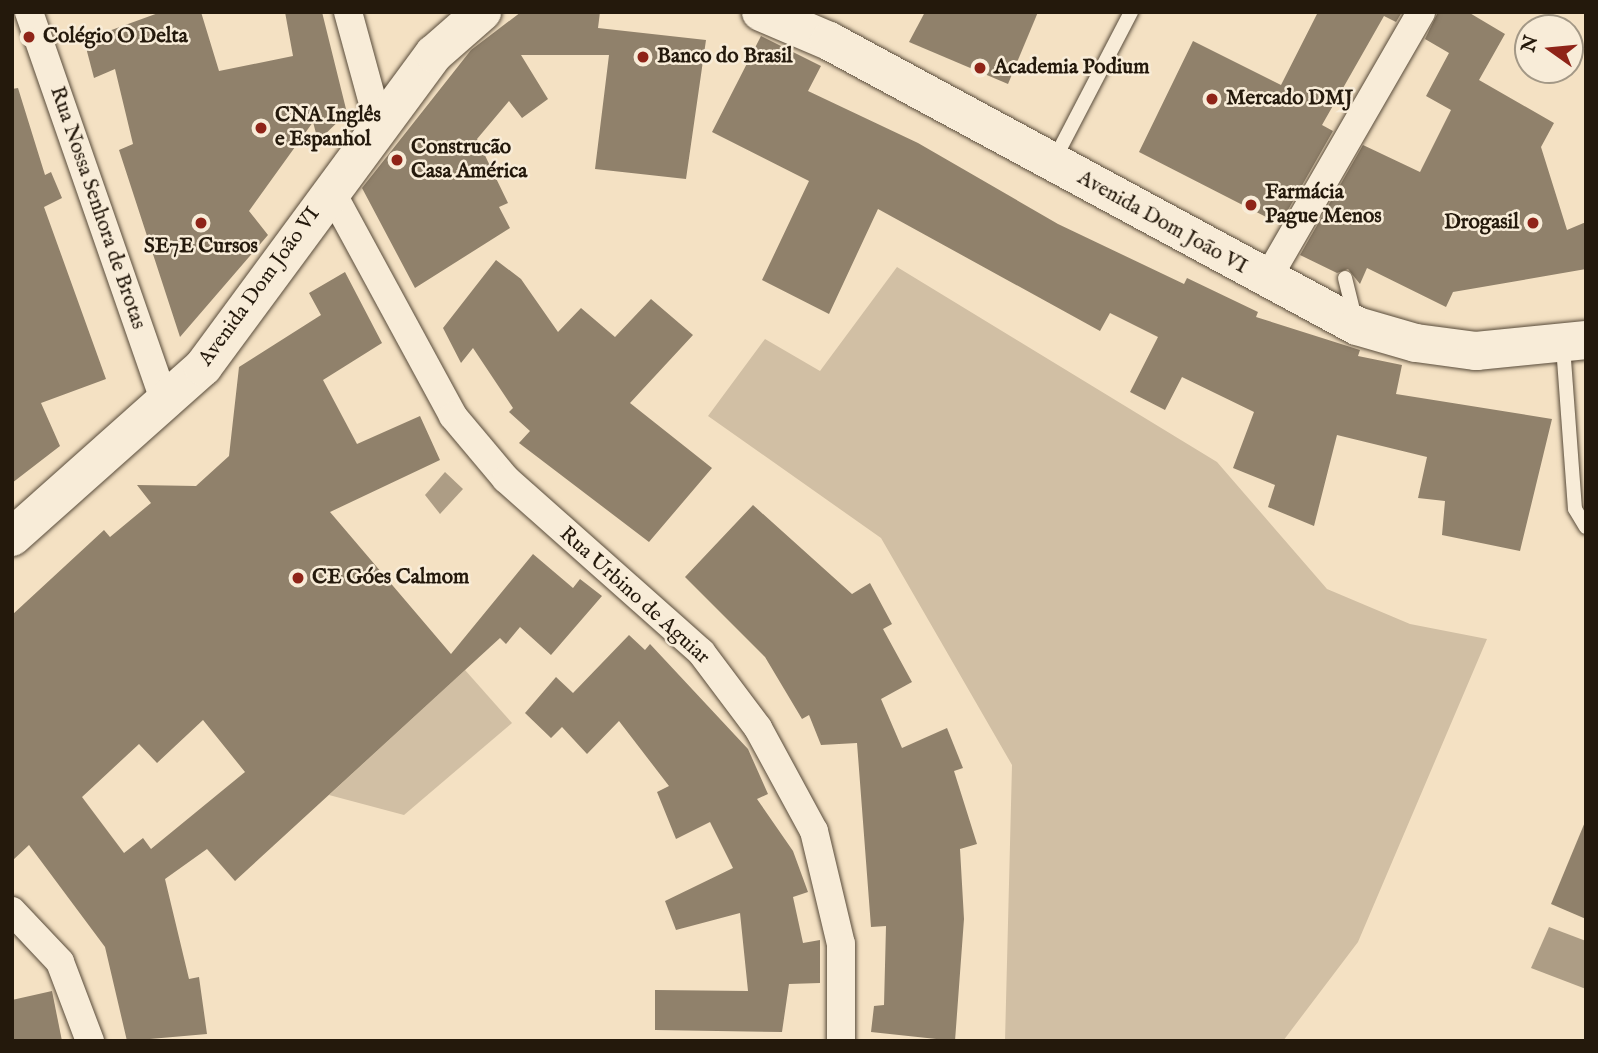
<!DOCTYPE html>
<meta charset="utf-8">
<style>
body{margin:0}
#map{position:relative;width:1598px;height:1053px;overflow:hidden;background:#f4e1c3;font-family:"IM FELL English",serif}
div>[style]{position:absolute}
.green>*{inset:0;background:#d1bfa4}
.water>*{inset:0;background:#ad9d85}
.building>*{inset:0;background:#90816b}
.roads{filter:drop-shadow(0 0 2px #584b3a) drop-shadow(0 0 2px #584b3a)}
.lane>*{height:14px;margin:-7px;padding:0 7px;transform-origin:7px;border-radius:7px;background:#f8ecd8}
.street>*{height:28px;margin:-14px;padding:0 14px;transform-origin:14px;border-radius:14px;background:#f8ecd8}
.secondary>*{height:38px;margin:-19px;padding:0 19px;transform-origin:19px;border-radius:19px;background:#f8ecd8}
.dots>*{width:19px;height:19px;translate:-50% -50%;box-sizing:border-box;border:4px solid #f8ecd8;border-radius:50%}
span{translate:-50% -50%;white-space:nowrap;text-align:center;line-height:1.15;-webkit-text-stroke:5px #f8ecd8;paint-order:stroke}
.poi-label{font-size:21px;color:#24190c;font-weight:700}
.left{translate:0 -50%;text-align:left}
.right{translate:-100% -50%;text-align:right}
.street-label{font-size:21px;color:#24190c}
.frame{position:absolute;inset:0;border:14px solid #24190c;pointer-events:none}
.north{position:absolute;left:1514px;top:14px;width:70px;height:70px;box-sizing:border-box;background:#f8ecd8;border:2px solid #a39886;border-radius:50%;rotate:285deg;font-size:19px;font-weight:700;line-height:28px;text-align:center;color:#24190c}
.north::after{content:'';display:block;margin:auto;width:24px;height:32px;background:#8f2418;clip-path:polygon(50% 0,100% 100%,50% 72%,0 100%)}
</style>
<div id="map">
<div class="green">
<i style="clip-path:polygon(897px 267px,1217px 462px,1327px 589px,1410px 624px,1487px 639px,1358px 942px,1283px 1041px,1005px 1041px,1012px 765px,881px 538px,708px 416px,765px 339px,820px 371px)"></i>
<i style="clip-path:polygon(465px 670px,512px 723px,404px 815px,329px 795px)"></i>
</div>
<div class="water">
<i style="clip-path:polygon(445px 472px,463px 489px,440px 514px,425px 495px)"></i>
<i style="clip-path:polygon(1549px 927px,1586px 941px,1586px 989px,1531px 968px)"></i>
</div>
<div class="building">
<i style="clip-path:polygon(161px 12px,201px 12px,219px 71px,293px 56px,285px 12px,322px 12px,347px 113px,318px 141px,313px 122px,249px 211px,268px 235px,180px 337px,119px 150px,133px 144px,115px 69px,94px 78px,84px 40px)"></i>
<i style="clip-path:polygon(521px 12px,600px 12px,598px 28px,706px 40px,686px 179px,595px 169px,609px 55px,521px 55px,548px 99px,522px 118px,509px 101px,477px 139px,508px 203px,499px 207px,510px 228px,415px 288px,362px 188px,471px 50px)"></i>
<i style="clip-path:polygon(925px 12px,1038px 12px,1008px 84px,909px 42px)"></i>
<i style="clip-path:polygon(1318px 12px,1402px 12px,1396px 22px,1384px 16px,1322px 125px,1333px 131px,1280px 224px,1139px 152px,1193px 41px,1281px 85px)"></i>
<i style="clip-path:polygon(1438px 12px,1468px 12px,1505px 34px,1479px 80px,1554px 123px,1541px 147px,1567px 230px,1586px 222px,1586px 269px,1453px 292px,1446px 307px,1367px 268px,1360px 284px,1348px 269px,1337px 273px,1300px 255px,1363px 145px,1420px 172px,1451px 110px,1426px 96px,1449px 53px,1425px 39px)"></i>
<i style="clip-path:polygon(761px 36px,821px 66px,808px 91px,918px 143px,1058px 224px,1184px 284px,1187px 278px,1258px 312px,1256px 317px,1360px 350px,1358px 356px,1402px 365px,1396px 394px,1552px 419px,1520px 551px,1442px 535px,1445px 501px,1418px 498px,1427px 457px,1337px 435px,1314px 526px,1268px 507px,1275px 485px,1233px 468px,1254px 412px,1182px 377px,1165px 410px,1130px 392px,1158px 337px,1110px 313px,1100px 331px,878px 209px,829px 314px,762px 280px,809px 181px,712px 132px)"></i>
<i style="clip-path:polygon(18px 88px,45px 175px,51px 172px,62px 198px,44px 207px,106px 379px,41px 403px,60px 446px,12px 483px,12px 89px)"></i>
<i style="clip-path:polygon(496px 260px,521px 279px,558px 332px,581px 308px,615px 337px,651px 299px,693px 335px,630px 403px,712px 468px,649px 542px,519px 443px,530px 431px,509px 412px,513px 408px,473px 348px,461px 363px,443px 328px)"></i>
<i style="clip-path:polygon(evenodd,345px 272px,382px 343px,323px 380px,357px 444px,420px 416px,440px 460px,330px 512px,451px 654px,533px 554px,573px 588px,580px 579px,602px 596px,551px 655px,520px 627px,506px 644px,500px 638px,235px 881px,207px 849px,165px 879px,189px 979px,199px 977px,207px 1034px,127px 1041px,105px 947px,29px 845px,12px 861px,12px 615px,104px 530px,110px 537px,151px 503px,137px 485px,196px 486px,229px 456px,239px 367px,321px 315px,309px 293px,345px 272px,203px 720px,245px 772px,151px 849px,143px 838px,124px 853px,82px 797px,139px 744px,157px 763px,203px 720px)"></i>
<i style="clip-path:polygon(753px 505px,852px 594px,870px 583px,892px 624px,883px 629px,912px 682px,881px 699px,902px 748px,947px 728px,963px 768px,954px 771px,977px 844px,960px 849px,964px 919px,955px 1041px,871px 1032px,874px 1006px,884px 1005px,886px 926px,871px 927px,857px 743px,821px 745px,809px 715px,802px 719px,765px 657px,685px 577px)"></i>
<i style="clip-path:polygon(629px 635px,645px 650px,650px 644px,748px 749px,768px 794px,757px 799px,793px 851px,808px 892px,793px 897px,803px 943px,820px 940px,820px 983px,789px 984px,782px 1032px,655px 1030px,655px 990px,748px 991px,740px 913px,676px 930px,665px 901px,733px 868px,710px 822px,676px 839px,657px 792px,669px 786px,619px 721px,587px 754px,562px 727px,551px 738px,525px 713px,556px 677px,573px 693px)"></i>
<i style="clip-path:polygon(1585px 822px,1586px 822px,1586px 919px,1551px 904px)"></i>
<i style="clip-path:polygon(52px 991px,62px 1041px,12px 1041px,12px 1000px)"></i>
</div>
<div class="roads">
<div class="lane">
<i style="left:1054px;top:160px;width:167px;rotate:-62.5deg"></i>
<i style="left:1345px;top:278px;width:41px;rotate:76deg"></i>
<i style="left:1563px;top:346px;width:163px;rotate:85.8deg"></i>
<i style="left:1575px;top:509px;width:21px;rotate:59deg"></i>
</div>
<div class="street">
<i style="left:29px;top:12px;width:414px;rotate:70.8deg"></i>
<i style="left:348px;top:12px;width:117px;rotate:74.7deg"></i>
<i style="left:331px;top:191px;width:256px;rotate:61.5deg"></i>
<i style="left:453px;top:416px;width:82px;rotate:49.9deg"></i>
<i style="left:506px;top:479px;width:261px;rotate:41.6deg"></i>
<i style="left:701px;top:652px;width:95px;rotate:53.1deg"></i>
<i style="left:758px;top:728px;width:117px;rotate:61.5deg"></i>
<i style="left:814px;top:831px;width:116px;rotate:76.6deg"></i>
<i style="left:841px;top:944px;width:97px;rotate:90deg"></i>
<i style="left:1266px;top:281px;width:310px;rotate:-60deg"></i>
<i style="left:12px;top:911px;width:70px;rotate:46.7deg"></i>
<i style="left:60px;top:962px;width:85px;rotate:69.2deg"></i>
</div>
<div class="secondary">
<i style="left:761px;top:12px;width:74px;rotate:23.1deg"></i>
<i style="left:829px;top:41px;width:600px;rotate:28.36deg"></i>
<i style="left:1357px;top:326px;width:61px;rotate:16.1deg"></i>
<i style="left:1416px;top:343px;width:61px;rotate:7.6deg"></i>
<i style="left:1476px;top:351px;width:111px;rotate:-5.7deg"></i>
<i style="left:12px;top:537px;width:256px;rotate:-41.7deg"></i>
<i style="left:203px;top:367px;width:389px;rotate:-53.6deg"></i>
<i style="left:434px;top:54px;width:64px;rotate:-41.2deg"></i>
</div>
</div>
<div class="dots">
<i style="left:29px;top:37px;background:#8f2418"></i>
<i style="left:643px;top:57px;background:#8f2418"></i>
<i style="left:980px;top:68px;background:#8f2418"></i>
<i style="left:1212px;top:99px;background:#8f2418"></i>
<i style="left:261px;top:128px;background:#8f2418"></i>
<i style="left:397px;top:160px;background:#8f2418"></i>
<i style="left:1251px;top:205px;background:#8f2418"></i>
<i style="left:201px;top:223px;background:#8f2418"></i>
<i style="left:1533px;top:223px;background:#8f2418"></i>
<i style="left:298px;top:578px;background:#8f2418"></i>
</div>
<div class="poi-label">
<span class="left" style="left:43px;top:37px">Colégio O Delta</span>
<span class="left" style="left:657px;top:57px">Banco do Brasil</span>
<span class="left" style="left:994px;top:68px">Academia Podium</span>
<span class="left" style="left:1226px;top:99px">Mercado DMJ</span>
<span class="left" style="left:275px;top:128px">CNA Inglês<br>e Espanhol</span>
<span class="left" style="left:411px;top:160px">Construcão<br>Casa América</span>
<span class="left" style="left:1265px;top:205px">Farmácia<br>Pague Menos</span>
<span class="right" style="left:1519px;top:223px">Drogasil</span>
<span style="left:201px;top:247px">SE7E Cursos</span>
<span class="left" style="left:312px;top:578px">CE Góes Calmom</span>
</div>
<div class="street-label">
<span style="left:97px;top:208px;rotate:71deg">Rua Nossa Senhora de Brotas</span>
<span style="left:1162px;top:223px;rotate:29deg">Avenida Dom João VI</span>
<span style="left:260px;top:287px;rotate:-54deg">Avenida Dom João VI</span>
<span style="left:634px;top:596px;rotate:42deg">Rua Urbino de Aguiar</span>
</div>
<div class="frame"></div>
<div class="north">N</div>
</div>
